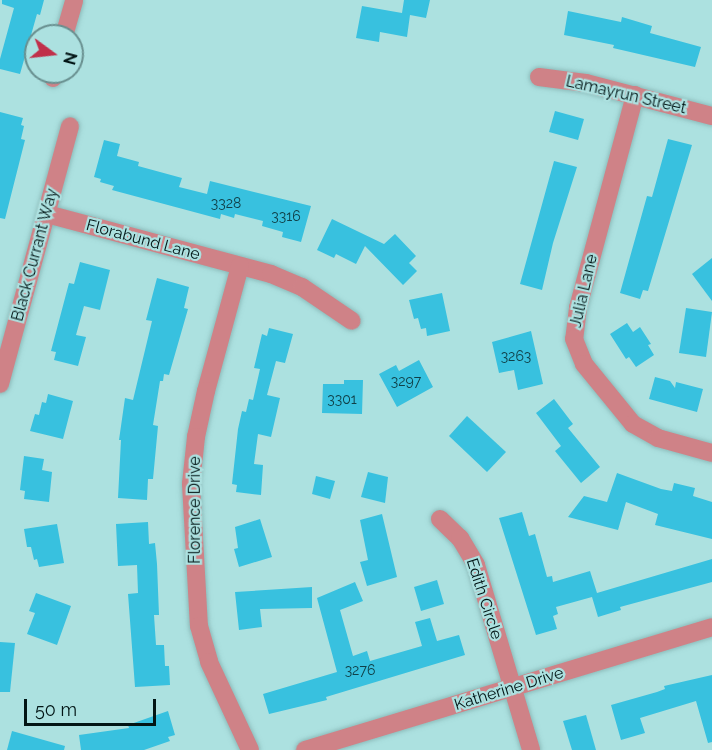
<!DOCTYPE html>
<style>
body{margin:0}
#map{position:relative;width:712px;height:750px;overflow:hidden;background:#ace1e0;font-family:Raleway,sans-serif}
div>[style]{position:absolute}
.building>*{inset:0;background:#38c1df}
.roads{filter:drop-shadow(0 0 2px #8dbcbb) drop-shadow(0 0 2px #8dbcbb)}
.minor>*{height:18px;margin:-9px;padding:0 9px;transform-origin:9px;border-radius:9px;background:#cf8287}
span{translate:-50% -50%;white-space:nowrap;text-align:center;line-height:1.15;-webkit-text-stroke:4.5px #ace1e0;paint-order:stroke}
.number-label{font-size:14px;color:#104048}
.number-label span{-webkit-text-stroke-width:0}
.street-label{font-size:16px;color:#021515}
.north{position:absolute;left:24px;top:24px;width:60px;height:60px;box-sizing:border-box;background:#ace1e0;border:2px solid #688f8f;border-radius:50%;rotate:105deg;font-size:16px;font-weight:700;line-height:24px;text-align:center;color:#021515}
.north::after{content:'';display:block;margin:auto;width:21px;height:27px;background:#c0304a;clip-path:polygon(50% 0,100% 100%,50% 72%,0 100%)}
.scale{position:absolute;left:24px;top:699px;width:132px;height:27px;box-sizing:border-box;border:3px solid #021515;border-top:0;padding-left:8px;font-size:18px;line-height:21px;white-space:nowrap;color:#021515;-webkit-text-stroke:4px #ace1e0;paint-order:stroke}
</style>
<div id="map">
<div class="building">
<i style="clip-path:polygon(2px 0,44px 0,40px 15px,37px 14px,20px 74px,0 69px,0 59px,14px 8px,2px 4px)"></i>
<i style="clip-path:polygon(404px 0,430px 0,426px 18px,410px 15px,407px 37px,380px 32px,379px 42px,356px 38px,362px 6px,402px 13px)"></i>
<i style="clip-path:polygon(568px 11px,621px 22px,622px 17px,652px 26px,650px 33px,701px 47px,695px 67px,613px 48px,614px 45px,564px 35px)"></i>
<i style="clip-path:polygon(555px 111px,584px 119px,578px 140px,549px 132px)"></i>
<i style="clip-path:polygon(0 112px,23px 118px,21px 125px,24px 126px,21px 139px,25px 140px,5px 219px,0 218px)"></i>
<i style="clip-path:polygon(668px 139px,692px 145px,648px 291px,643px 290px,640px 299px,620px 293px,647px 196px,652px 197px)"></i>
<i style="clip-path:polygon(104px 140px,120px 144px,117px 156px,139px 162px,138px 166px,182px 178px,179px 187px,207px 194px,210px 181px,311px 206px,301px 242px,282px 237px,283px 232px,262px 226px,263px 221px,235px 214px,234px 218px,221px 214px,220px 219px,112px 190px,114px 186px,100px 182px,101px 179px,94px 177px)"></i>
<i style="clip-path:polygon(554px 161px,577px 167px,553px 243px,542px 290px,520px 284px)"></i>
<i style="clip-path:polygon(332px 219px,384px 244px,395px 234px,416px 256px,409px 263px,417px 271px,403px 285px,365px 246px,356px 264px,336px 254px,334px 258px,317px 250px)"></i>
<i style="clip-path:polygon(712px 258px,712px 301px,692px 274px)"></i>
<i style="clip-path:polygon(80px 262px,110px 270px,100px 310px,84px 306px,76px 335px,86px 337px,78px 366px,54px 360px,56px 352px,51px 351px,69px 283px,74px 284px)"></i>
<i style="clip-path:polygon(157px 278px,189px 287px,184px 308px,188px 309px,169px 375px,164px 374px,163px 381px,160px 381px,153px 425px,158px 426px,153px 479px,148px 479px,147px 500px,118px 498px,121px 440px,119px 440px,125px 398px,133px 400px,152px 321px,146px 320px)"></i>
<i style="clip-path:polygon(442px 293px,450px 331px,427px 336px,426px 328px,421px 329px,418px 318px,414px 319px,409px 300px)"></i>
<i style="clip-path:polygon(686px 308px,712px 312px,706px 357px,679px 353px)"></i>
<i style="clip-path:polygon(627px 323px,633px 332px,640px 327px,651px 344px,648px 345px,654px 355px,636px 367px,629px 357px,626px 359px,610px 334px)"></i>
<i style="clip-path:polygon(269px 328px,293px 334px,285px 363px,276px 361px,267px 395px,280px 398px,271px 437px,258px 434px,254px 464px,263px 465px,261px 495px,236px 492px,237px 485px,232px 484px,238px 429px,242px 411px,246px 412px,249px 399px,253px 400px,260px 369px,254px 368px,262px 334px,267px 336px)"></i>
<i style="clip-path:polygon(531px 331px,543px 384px,518px 390px,514px 370px,499px 373px,492px 342px)"></i>
<i style="clip-path:polygon(419px 360px,433px 387px,397px 407px,379px 374px,396px 365px,399px 371px)"></i>
<i style="clip-path:polygon(655px 377px,670px 381px,675px 388px,676px 382px,703px 389px,697px 412px,649px 399px)"></i>
<i style="clip-path:polygon(344px 380px,363px 380px,362px 414px,322px 413px,323px 384px,344px 384px)"></i>
<i style="clip-path:polygon(48px 394px,73px 401px,63px 439px,30px 431px,35px 414px,39px 415px,42px 402px,46px 403px)"></i>
<i style="clip-path:polygon(554px 399px,573px 424px,568px 428px,600px 467px,581px 483px,555px 451px,561px 446px,536px 413px)"></i>
<i style="clip-path:polygon(467px 416px,506px 452px,487px 472px,449px 436px)"></i>
<i style="clip-path:polygon(24px 456px,44px 459px,42px 470px,52px 472px,49px 502px,24px 499px,25px 491px,20px 490px)"></i>
<i style="clip-path:polygon(368px 472px,388px 477px,385px 503px,361px 497px)"></i>
<i style="clip-path:polygon(617px 473px,661px 489px,672px 491px,674px 483px,695px 488px,693px 496px,712px 502px,712px 539px,655px 525px,658px 514px,626px 502px,618px 530px,568px 517px,584px 496px,607px 502px)"></i>
<i style="clip-path:polygon(316px 476px,335px 481px,330px 499px,312px 494px)"></i>
<i style="clip-path:polygon(522px 512px,529px 536px,535px 534px,547px 577px,552px 576px,553px 582px,590px 571px,597px 593px,712px 559px,712px 582px,620px 607px,621px 610px,598px 617px,592px 597px,556px 607px,558px 614px,553px 616px,557px 629px,536px 635px,499px 518px)"></i>
<i style="clip-path:polygon(382px 514px,397px 577px,367px 586px,360px 562px,368px 560px,360px 520px)"></i>
<i style="clip-path:polygon(260px 519px,272px 557px,239px 567px,234px 549px,238px 548px,235px 527px)"></i>
<i style="clip-path:polygon(148px 522px,149px 544px,155px 543px,157px 564px,159px 615px,154px 615px,156px 645px,164px 645px,165px 666px,169px 666px,170px 685px,135px 687px,128px 594px,138px 593px,137px 565px,118px 566px,116px 524px)"></i>
<i style="clip-path:polygon(57px 524px,64px 563px,39px 567px,37px 559px,34px 560px,31px 547px,27px 547px,24px 529px)"></i>
<i style="clip-path:polygon(437px 580px,444px 604px,421px 611px,414px 587px)"></i>
<i style="clip-path:polygon(355px 582px,363px 601px,340px 610px,353px 656px,367px 651px,370px 661px,422px 646px,415px 622px,430px 618px,437px 641px,459px 635px,465px 655px,326px 697px,327px 700px,269px 714px,263px 694px,337px 672px,317px 598px)"></i>
<i style="clip-path:polygon(312px 587px,312px 608px,260px 609px,262px 627px,239px 630px,235px 592px)"></i>
<i style="clip-path:polygon(36px 593px,71px 606px,57px 645px,27px 634px,35px 613px,29px 611px)"></i>
<i style="clip-path:polygon(0 642px,15px 643px,10px 692px,0 692px)"></i>
<i style="clip-path:polygon(712px 675px,712px 742px,708px 743px,696px 701px,640px 718px,645px 733px,621px 740px,611px 705px,657px 692px,665px 689px,664px 686px)"></i>
<i style="clip-path:polygon(168px 711px,175px 735px,168px 737px,170px 741px,144px 750px,81px 750px,79px 735px,129px 728px,128px 725px)"></i>
<i style="clip-path:polygon(586px 715px,596px 750px,572px 750px,563px 721px)"></i>
<i style="clip-path:polygon(12px 731px,65px 746px,64px 750px,7px 750px)"></i>
</div>
<div class="roads">
<div class="minor">
<i style="left:64px;top:36px;width:37px;rotate:-74deg"></i>
<i style="left:539px;top:77px;width:47px;rotate:7.3deg"></i>
<i style="left:586px;top:83px;width:130px;rotate:14.7deg"></i>
<i style="left:53px;top:78px;width:6px;rotate:-72deg"></i>
<i style="left:635px;top:95px;width:220px;rotate:105deg"></i>
<i style="left:578px;top:308px;width:31px;rotate:97deg"></i>
<i style="left:574px;top:339px;width:27px;rotate:68deg"></i>
<i style="left:584px;top:364px;width:77px;rotate:50.8deg"></i>
<i style="left:633px;top:424px;width:29px;rotate:29deg"></i>
<i style="left:658px;top:438px;width:56px;rotate:15.5deg"></i>
<i style="left:47px;top:214px;width:232px;rotate:15deg"></i>
<i style="left:271px;top:274px;width:34px;rotate:23deg"></i>
<i style="left:302px;top:287px;width:60px;rotate:34.2deg"></i>
<i style="left:240px;top:266px;width:130px;rotate:105.2deg"></i>
<i style="left:206px;top:391px;width:47px;rotate:102.3deg"></i>
<i style="left:196px;top:437px;width:47px;rotate:96.1deg"></i>
<i style="left:191px;top:484px;width:142px;rotate:86.8deg"></i>
<i style="left:199px;top:626px;width:37px;rotate:74deg"></i>
<i style="left:209px;top:662px;width:97px;rotate:65deg"></i>
<i style="left:0;top:384px;width:267px;rotate:-74.8deg"></i>
<i style="left:440px;top:519px;width:28px;rotate:44deg"></i>
<i style="left:460px;top:538px;width:31px;rotate:59deg"></i>
<i style="left:476px;top:565px;width:193px;rotate:73.4deg"></i>
<i style="left:305px;top:750px;width:425px;rotate:-16.8deg"></i>
</div>
</div>
<div class="number-label">
<span style="left:226px;top:203px">3328</span>
<span style="left:286px;top:216px">3316</span>
<span style="left:516px;top:356px">3263</span>
<span style="left:406px;top:381px">3297</span>
<span style="left:342px;top:399px">3301</span>
<span style="left:360px;top:670px">3276</span>
</div>
<div class="street-label">
<span style="left:626px;top:95px;rotate:13deg">Lamayrun Street</span>
<span style="left:143px;top:240px;rotate:15deg">Florabund Lane</span>
<span style="left:35px;top:255px;rotate:-75deg">Black Currant Way</span>
<span style="left:584px;top:291px;rotate:-77deg">Julia Lane</span>
<span style="left:195px;top:510px;rotate:-90deg">Florence Drive</span>
<span style="left:484px;top:599px;rotate:72deg">Edith Circle</span>
<span style="left:509px;top:689px;rotate:-17deg">Katherine Drive</span>
</div>
<div class="north">N</div>
<div class="scale">50 m</div>
</div>
